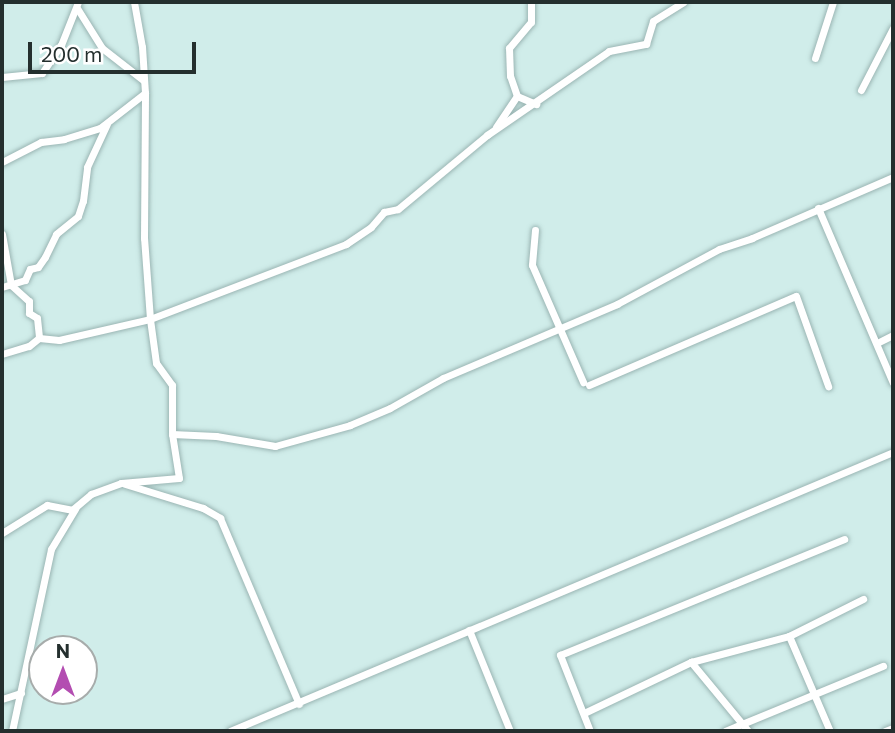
<!DOCTYPE html>
<style>
body{margin:0}
#map{position:relative;width:895px;height:733px;overflow:hidden;background:#d0edea;font-family:Commissioner,sans-serif}
div>[style]{position:absolute}
.roads{filter:drop-shadow(0 0 2px #9ab5b3) drop-shadow(0 0 2px #9ab5b3)}
.minor>*{height:7px;margin:-3.5px;padding:0 3.5px;transform-origin:3.5px;border-radius:3.5px;background:#fff}
span{translate:-50% -50%;white-space:nowrap;text-align:center;line-height:1.15;-webkit-text-stroke:6px #fff;paint-order:stroke}
.frame{position:absolute;inset:0;border:4px solid #242f2e;pointer-events:none}
.north{position:absolute;left:28px;top:635px;width:70px;height:70px;box-sizing:border-box;background:#fff;border:2px solid #a7acab;border-radius:50%;rotate:0deg;font-size:19px;font-weight:700;line-height:28px;text-align:center;color:#242f2e}
.north::after{content:'';display:block;margin:auto;width:24px;height:32px;background:#b34db1;clip-path:polygon(50% 0,100% 100%,50% 72%,0 100%)}
.scale{position:absolute;left:28px;top:42px;width:168px;height:32px;box-sizing:border-box;border:4px solid #242f2e;border-top:0;padding-left:9px;font-size:21px;line-height:24px;white-space:nowrap;color:#242f2e;-webkit-text-stroke:5px #fff;paint-order:stroke}
</style>
<div id="map">
<div class="roads">
<div class="minor">
<i style="left:77px;top:8px;width:47px;rotate:58deg"></i>
<i style="left:102px;top:48px;width:52px;rotate:38deg"></i>
<i style="left:815px;top:58px;width:59px;rotate:-72.2deg"></i>
<i style="left:2px;top:77px;width:40px;rotate:-5.7deg"></i>
<i style="left:42px;top:73px;width:34px;rotate:-56deg"></i>
<i style="left:61px;top:45px;width:46px;rotate:-68.4deg"></i>
<i style="left:861px;top:90px;width:70px;rotate:-62.7deg"></i>
<i style="left:517px;top:96px;width:21px;rotate:23deg"></i>
<i style="left:496px;top:127px;width:37px;rotate:-56deg"></i>
<i style="left:517px;top:96px;width:21px;rotate:-109deg"></i>
<i style="left:510px;top:76px;width:28px;rotate:-92deg"></i>
<i style="left:509px;top:48px;width:34px;rotate:-50deg"></i>
<i style="left:531px;top:22px;width:20px;rotate:-90deg"></i>
<i style="left:2px;top:162px;width:44px;rotate:-27.1deg"></i>
<i style="left:41px;top:142px;width:23px;rotate:-7deg"></i>
<i style="left:64px;top:139px;width:38px;rotate:-17deg"></i>
<i style="left:100px;top:128px;width:57px;rotate:-37.9deg"></i>
<i style="left:818px;top:208px;width:190px;rotate:66.8deg"></i>
<i style="left:535px;top:230px;width:35px;rotate:95deg"></i>
<i style="left:532px;top:265px;width:128px;rotate:66.4deg"></i>
<i style="left:2px;top:234px;width:52px;rotate:80deg"></i>
<i style="left:11px;top:285px;width:24px;rotate:42deg"></i>
<i style="left:29px;top:301px;width:12px;rotate:90deg"></i>
<i style="left:29px;top:313px;width:9px;rotate:32deg"></i>
<i style="left:37px;top:318px;width:20px;rotate:84deg"></i>
<i style="left:2px;top:287px;width:24px;rotate:-17deg"></i>
<i style="left:25px;top:280px;width:12px;rotate:-66deg"></i>
<i style="left:30px;top:269px;width:8px;rotate:-14deg"></i>
<i style="left:38px;top:267px;width:12px;rotate:-55deg"></i>
<i style="left:45px;top:257px;width:25px;rotate:-64deg"></i>
<i style="left:56px;top:234px;width:28px;rotate:-39deg"></i>
<i style="left:78px;top:216px;width:16px;rotate:-72deg"></i>
<i style="left:83px;top:201px;width:34px;rotate:-83deg"></i>
<i style="left:87px;top:167px;width:47px;rotate:-65.1deg"></i>
<i style="left:877px;top:343px;width:18px;rotate:-27deg"></i>
<i style="left:2px;top:354px;width:28px;rotate:-17deg"></i>
<i style="left:29px;top:346px;width:13px;rotate:-39deg"></i>
<i style="left:39px;top:338px;width:20px;rotate:6deg"></i>
<i style="left:59px;top:340px;width:93px;rotate:-13deg"></i>
<i style="left:150px;top:319px;width:210px;rotate:-20.9deg"></i>
<i style="left:346px;top:244px;width:30px;rotate:-34deg"></i>
<i style="left:371px;top:227px;width:20px;rotate:-49deg"></i>
<i style="left:384px;top:212px;width:14px;rotate:-12deg"></i>
<i style="left:398px;top:209px;width:116px;rotate:-39.7deg"></i>
<i style="left:487px;top:135px;width:148px;rotate:-34.5deg"></i>
<i style="left:609px;top:51px;width:38px;rotate:-11deg"></i>
<i style="left:646px;top:44px;width:24px;rotate:-73deg"></i>
<i style="left:653px;top:21px;width:36px;rotate:-32deg"></i>
<i style="left:589px;top:385px;width:225px;rotate:-23.3deg"></i>
<i style="left:796px;top:296px;width:96px;rotate:70.4deg"></i>
<i style="left:172px;top:434px;width:44px;rotate:2.6deg"></i>
<i style="left:216px;top:436px;width:60px;rotate:9.6deg"></i>
<i style="left:275px;top:446px;width:78px;rotate:-15.6deg"></i>
<i style="left:350px;top:425px;width:43px;rotate:-23deg"></i>
<i style="left:390px;top:408px;width:61px;rotate:-29.5deg"></i>
<i style="left:443px;top:378px;width:189px;rotate:-23deg"></i>
<i style="left:617px;top:304px;width:116px;rotate:-28.3deg"></i>
<i style="left:719px;top:249px;width:35px;rotate:-18deg"></i>
<i style="left:752px;top:238px;width:154px;rotate:-23.4deg"></i>
<i style="left:125px;top:484px;width:82px;rotate:17.1deg"></i>
<i style="left:203px;top:508px;width:20px;rotate:30deg"></i>
<i style="left:220px;top:518px;width:202px;rotate:67deg"></i>
<i style="left:2px;top:533px;width:53px;rotate:-31.9deg"></i>
<i style="left:47px;top:505px;width:25px;rotate:11deg"></i>
<i style="left:72px;top:510px;width:25px;rotate:-40deg"></i>
<i style="left:91px;top:494px;width:32px;rotate:-20deg"></i>
<i style="left:121px;top:483px;width:58px;rotate:-4.9deg"></i>
<i style="left:179px;top:478px;width:45px;rotate:-99deg"></i>
<i style="left:172px;top:434px;width:49px;rotate:-90deg"></i>
<i style="left:172px;top:385px;width:27px;rotate:-126deg"></i>
<i style="left:156px;top:363px;width:44px;rotate:-97.8deg"></i>
<i style="left:150px;top:319px;width:81px;rotate:-94.2deg"></i>
<i style="left:144px;top:238px;width:145px;rotate:-89.6deg"></i>
<i style="left:145px;top:93px;width:46px;rotate:-93.7deg"></i>
<i style="left:142px;top:47px;width:46px;rotate:-100.1deg"></i>
<i style="left:469px;top:630px;width:109px;rotate:67.9deg"></i>
<i style="left:789px;top:636px;width:103px;rotate:66.7deg"></i>
<i style="left:691px;top:662px;width:89px;rotate:50.4deg"></i>
<i style="left:2px;top:699px;width:20px;rotate:-18deg"></i>
<i style="left:584px;top:713px;width:119px;rotate:-25.5deg"></i>
<i style="left:691px;top:662px;width:101px;rotate:-14.9deg"></i>
<i style="left:789px;top:636px;width:83px;rotate:-26.6deg"></i>
<i style="left:12px;top:731px;width:186px;rotate:-77.9deg"></i>
<i style="left:51px;top:549px;width:47px;rotate:-59deg"></i>
<i style="left:230px;top:731px;width:719px;rotate:-22.82deg"></i>
<i style="left:590px;top:731px;width:82px;rotate:-111.5deg"></i>
<i style="left:560px;top:655px;width:307px;rotate:-22.2deg"></i>
<i style="left:725px;top:731px;width:171px;rotate:-22.4deg"></i>
<i style="left:885px;top:731px;width:9px;rotate:-21deg"></i>
</div>
</div>
<div class="frame"></div>
<div class="north">N</div>
<div class="scale">200 m</div>
</div>
